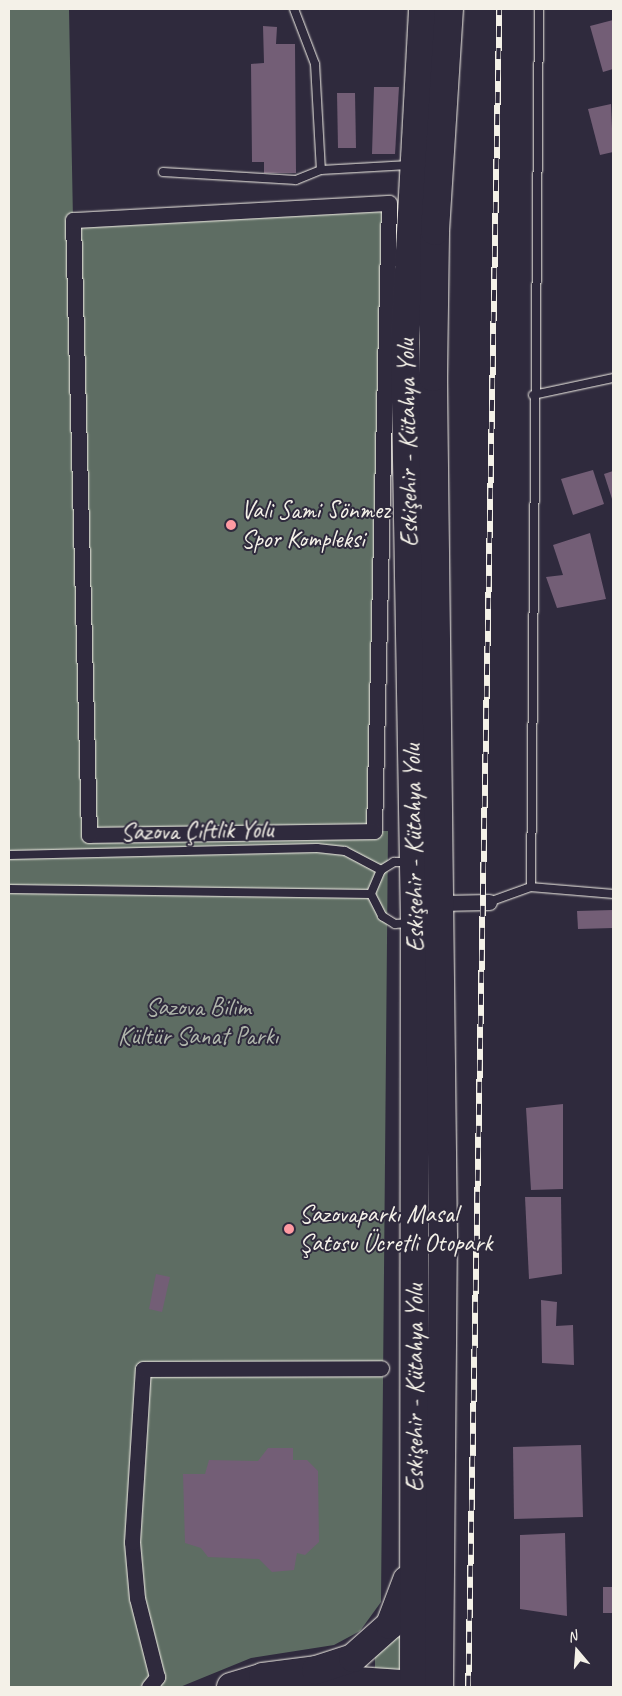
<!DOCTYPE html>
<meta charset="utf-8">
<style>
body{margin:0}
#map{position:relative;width:622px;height:1696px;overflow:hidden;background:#2f2a3d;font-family:Caveat,sans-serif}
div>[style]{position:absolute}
.green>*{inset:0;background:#5e6d63}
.building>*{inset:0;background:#735e76}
.roads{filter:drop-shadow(0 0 1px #f4f1e8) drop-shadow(0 0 1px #f4f1e8)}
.lane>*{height:8px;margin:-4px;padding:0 4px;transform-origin:4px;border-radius:4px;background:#2f2a3d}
.street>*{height:15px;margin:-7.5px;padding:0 7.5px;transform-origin:7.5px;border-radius:7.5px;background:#2f2a3d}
.highway>*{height:28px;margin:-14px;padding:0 14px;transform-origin:14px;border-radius:14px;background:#2f2a3d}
.rail>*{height:5.5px;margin-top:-2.75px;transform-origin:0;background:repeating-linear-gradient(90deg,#2f2a3d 0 11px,#f4f1e8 0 22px);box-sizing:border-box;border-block:1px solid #f4f1e8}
.dots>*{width:14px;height:14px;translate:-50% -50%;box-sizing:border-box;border:2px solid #2f2a3d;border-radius:50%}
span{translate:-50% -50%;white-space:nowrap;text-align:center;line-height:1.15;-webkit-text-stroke:4px #2f2a3d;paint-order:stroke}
.street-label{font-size:25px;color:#f4f1e8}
.poi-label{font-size:25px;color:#f4f1e8}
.left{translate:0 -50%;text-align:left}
.park-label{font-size:25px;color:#b0b6ac}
.frame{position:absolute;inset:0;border:10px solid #f4f1e8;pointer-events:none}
.north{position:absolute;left:552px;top:1626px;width:50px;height:50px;-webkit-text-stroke:4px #2f2a3d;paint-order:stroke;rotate:342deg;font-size:14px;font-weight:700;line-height:20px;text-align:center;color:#f4f1e8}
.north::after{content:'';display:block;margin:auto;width:18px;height:22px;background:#f4f1e8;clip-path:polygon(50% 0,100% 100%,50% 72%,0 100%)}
</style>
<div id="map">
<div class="green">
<i style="clip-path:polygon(9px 9px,69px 9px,73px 220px,389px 203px,375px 831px,388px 831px,381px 1602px,360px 1631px,334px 1645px,251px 1658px,180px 1687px,9px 1687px)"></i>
<i style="clip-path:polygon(401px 1624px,402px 1676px,375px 1676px,375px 1651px)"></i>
</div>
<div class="building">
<i style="clip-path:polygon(613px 20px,613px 69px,603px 72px,590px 26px)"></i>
<i style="clip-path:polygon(263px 26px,277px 27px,276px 44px,295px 44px,296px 173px,264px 173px,264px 162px,252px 162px,251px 64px,264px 63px)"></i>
<i style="clip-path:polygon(374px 87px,399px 87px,395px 154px,372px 154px)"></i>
<i style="clip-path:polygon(337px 93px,355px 93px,356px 148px,338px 148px)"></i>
<i style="clip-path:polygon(611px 104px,613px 152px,600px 155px,588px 109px)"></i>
<i style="clip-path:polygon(593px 470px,604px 504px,573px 515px,561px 479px)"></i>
<i style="clip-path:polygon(613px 471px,613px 502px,604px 474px)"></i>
<i style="clip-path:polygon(590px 533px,606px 599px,557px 608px,546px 577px,563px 575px,553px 545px)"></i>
<i style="clip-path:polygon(613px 910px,613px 928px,578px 929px,577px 911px)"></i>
<i style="clip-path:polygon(563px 1104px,563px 1189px,531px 1190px,526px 1108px)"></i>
<i style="clip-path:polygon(525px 1197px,561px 1197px,562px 1274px,529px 1279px)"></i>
<i style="clip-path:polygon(156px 1274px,170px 1277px,162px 1312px,149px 1309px)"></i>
<i style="clip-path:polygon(541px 1300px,557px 1302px,556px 1326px,573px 1325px,574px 1365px,542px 1363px)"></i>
<i style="clip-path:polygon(581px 1445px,583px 1517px,514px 1519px,513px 1447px)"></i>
<i style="clip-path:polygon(268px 1448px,293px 1448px,293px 1460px,307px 1460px,318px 1471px,319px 1542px,305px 1555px,297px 1553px,294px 1570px,272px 1572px,259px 1559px,208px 1557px,201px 1548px,185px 1543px,183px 1474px,205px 1474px,209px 1460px,258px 1461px)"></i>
<i style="clip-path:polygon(565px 1533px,567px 1616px,520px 1609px,520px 1535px)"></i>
<i style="clip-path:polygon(603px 1587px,613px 1587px,613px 1613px,603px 1613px)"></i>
</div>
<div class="roads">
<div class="lane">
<i style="left:294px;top:9px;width:59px;rotate:69.1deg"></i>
<i style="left:315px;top:64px;width:106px;rotate:86.8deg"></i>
<i style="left:539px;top:9px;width:878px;rotate:90.52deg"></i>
<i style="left:531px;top:887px;width:82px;rotate:4.9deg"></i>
<i style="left:163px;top:172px;width:133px;rotate:3.4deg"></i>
<i style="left:296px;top:180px;width:27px;rotate:-22deg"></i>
<i style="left:321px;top:170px;width:88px;rotate:-3.3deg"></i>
<i style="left:533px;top:395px;width:82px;rotate:-12deg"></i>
<i style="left:9px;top:855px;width:308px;rotate:-1.3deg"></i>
<i style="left:317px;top:848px;width:28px;rotate:6deg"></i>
<i style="left:345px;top:851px;width:41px;rotate:27.8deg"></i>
<i style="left:408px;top:862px;width:14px;rotate:180deg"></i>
<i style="left:394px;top:862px;width:15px;rotate:148deg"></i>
<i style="left:381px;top:870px;width:26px;rotate:113deg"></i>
<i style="left:371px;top:894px;width:25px;rotate:63deg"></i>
<i style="left:382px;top:916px;width:15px;rotate:32deg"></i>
<i style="left:395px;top:924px;width:16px;rotate:-4deg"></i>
<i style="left:9px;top:889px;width:362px;rotate:0.8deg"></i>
<i style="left:489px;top:902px;width:45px;rotate:-19.7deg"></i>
</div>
<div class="street">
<i style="left:389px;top:203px;width:628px;rotate:91.37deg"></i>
<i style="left:374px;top:831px;width:285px;rotate:179.2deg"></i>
<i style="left:89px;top:835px;width:615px;rotate:-91.49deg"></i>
<i style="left:73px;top:220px;width:316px;rotate:-3.1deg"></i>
<i style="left:440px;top:903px;width:49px;rotate:-1.2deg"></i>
<i style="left:149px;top:1687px;width:13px;rotate:-51deg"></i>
<i style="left:157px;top:1677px;width:81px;rotate:-104.2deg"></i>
<i style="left:137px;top:1598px;width:56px;rotate:-95.1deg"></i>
<i style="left:132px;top:1542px;width:173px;rotate:-86.4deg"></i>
<i style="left:143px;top:1369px;width:238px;rotate:-0.2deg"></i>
</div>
<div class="highway">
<i style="left:313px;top:1678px;width:118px;rotate:3.9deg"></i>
<i style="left:231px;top:1687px;width:34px;rotate:-17deg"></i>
<i style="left:263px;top:1677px;width:53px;rotate:-7.5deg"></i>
<i style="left:316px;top:1670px;width:39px;rotate:-18deg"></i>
<i style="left:353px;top:1658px;width:50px;rotate:-41.7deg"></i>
<i style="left:390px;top:1625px;width:48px;rotate:-69.3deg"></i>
<i style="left:414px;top:1687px;width:764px;rotate:-89.93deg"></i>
<i style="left:415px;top:923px;width:580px;rotate:-90.99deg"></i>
<i style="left:405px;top:343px;width:334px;rotate:-86.9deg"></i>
<i style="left:439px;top:1687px;width:450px;rotate:-89.5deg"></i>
<i style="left:443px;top:1237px;width:860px;rotate:-90.67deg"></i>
<i style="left:433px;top:377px;width:146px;rotate:-89.2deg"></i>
<i style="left:435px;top:231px;width:222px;rotate:-86.4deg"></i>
</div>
</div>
<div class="rail">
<i style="left:468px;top:1687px;width:1678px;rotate:-88.94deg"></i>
</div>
<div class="dots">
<i style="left:231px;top:525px;background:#ff9aa2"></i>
<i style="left:289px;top:1229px;background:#ff9aa2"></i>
</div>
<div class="street-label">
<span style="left:408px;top:443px;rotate:-91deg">Eskişehir - Kütahya Yolu</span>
<span style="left:197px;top:831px;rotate:-1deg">Sazova Çiftlik Yolu</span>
<span style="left:414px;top:848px;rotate:-91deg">Eskişehir - Kütahya Yolu</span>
<span style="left:415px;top:1388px;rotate:-90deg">Eskişehir - Kütahya Yolu</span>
</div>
<div class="poi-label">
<span class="left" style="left:241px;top:525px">Vali Sami Sönmez<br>Spor Kompleksi</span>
<span class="left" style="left:299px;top:1229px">Sazovaparkı Masal<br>Şatosu Ücretli Otopark</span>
</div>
<div class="park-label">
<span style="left:198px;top:1022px">Sazova Bilim<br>Kültür Sanat Parkı</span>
</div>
<div class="frame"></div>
<div class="north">N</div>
</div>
